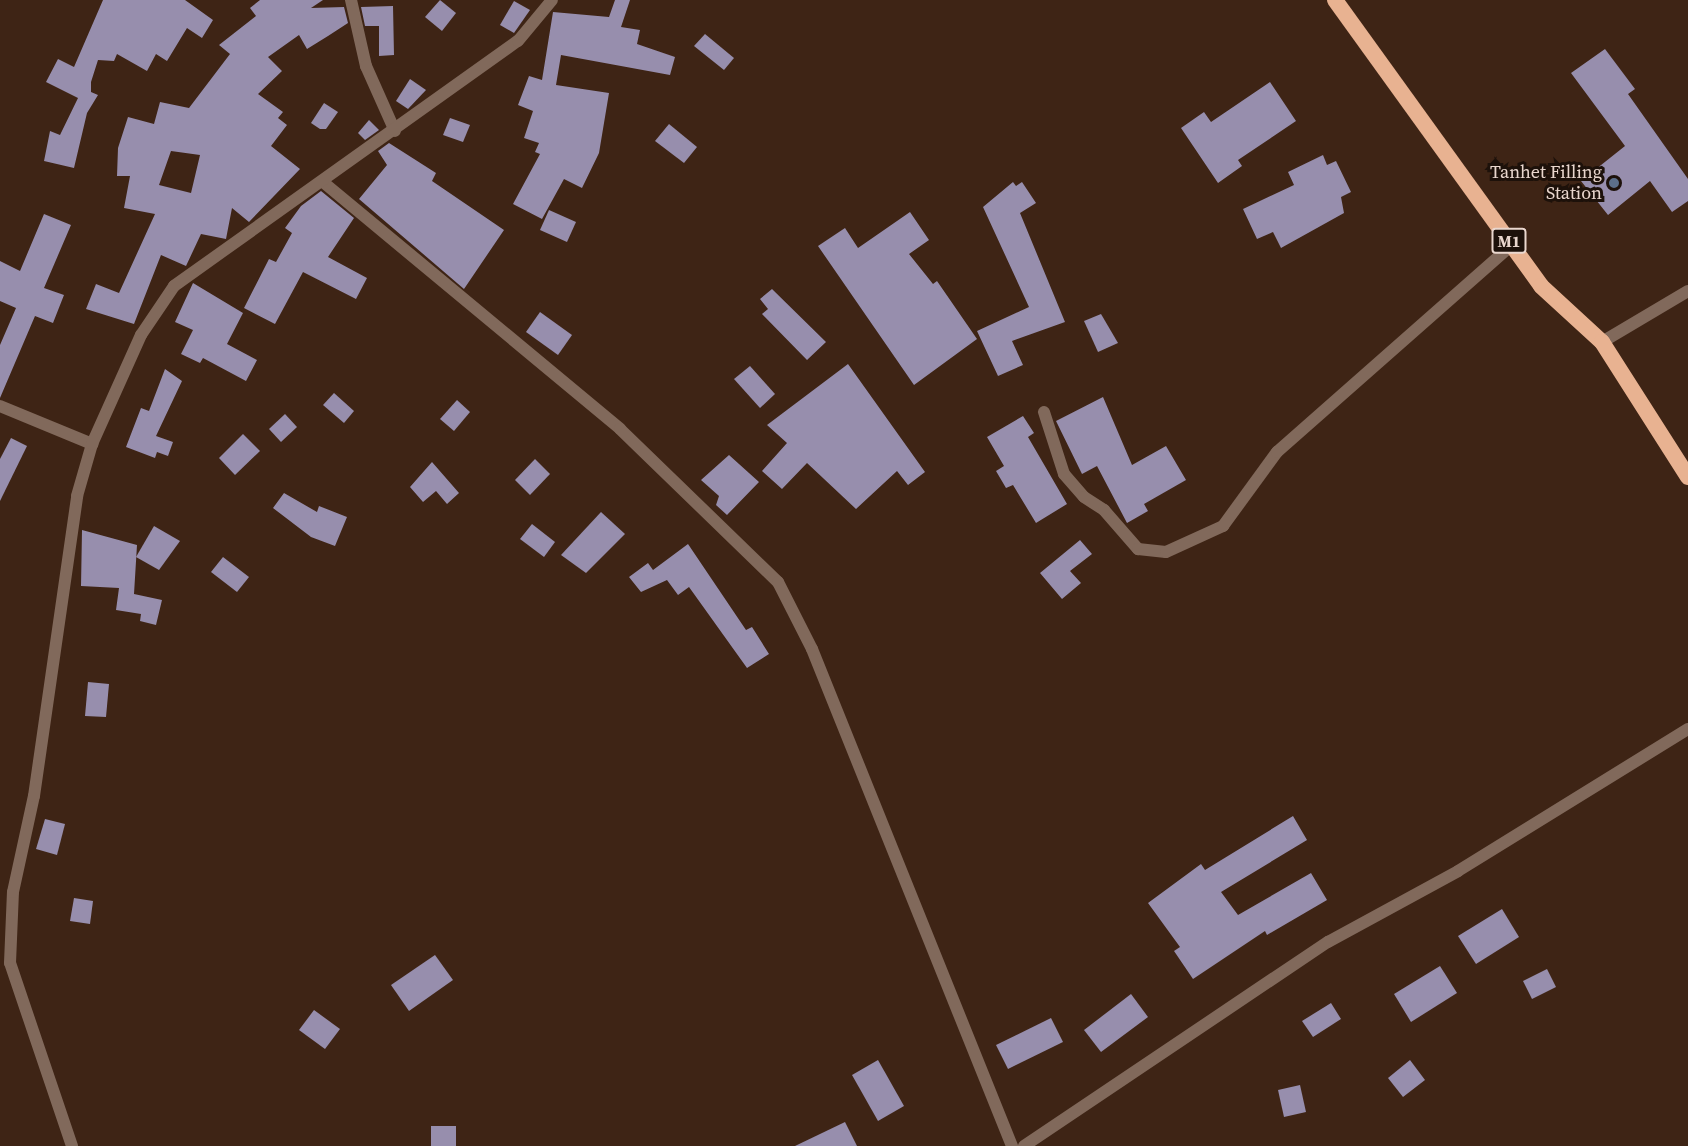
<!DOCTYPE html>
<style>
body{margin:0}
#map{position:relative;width:1688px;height:1146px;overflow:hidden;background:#3e2415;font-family:"Source Serif 4",serif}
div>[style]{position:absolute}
.building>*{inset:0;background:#978ead}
.minor>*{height:12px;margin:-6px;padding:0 6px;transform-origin:6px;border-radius:6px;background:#81695b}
.trunk>*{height:16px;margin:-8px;padding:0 8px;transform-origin:8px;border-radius:8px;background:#e8b291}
.dots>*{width:16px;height:16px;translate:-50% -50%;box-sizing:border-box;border:3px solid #1d110a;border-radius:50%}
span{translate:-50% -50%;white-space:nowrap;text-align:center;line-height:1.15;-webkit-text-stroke:6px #1d110a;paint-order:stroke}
.shield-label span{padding:2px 4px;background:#1d110a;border:2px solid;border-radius:4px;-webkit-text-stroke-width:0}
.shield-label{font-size:16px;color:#ead7ce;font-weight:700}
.poi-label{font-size:18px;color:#ead7ce}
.right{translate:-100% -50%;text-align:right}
</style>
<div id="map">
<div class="building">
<i style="clip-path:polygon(103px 0,185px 0,213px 20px,202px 38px,187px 28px,167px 61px,156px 54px,147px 71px,117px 54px,114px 61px,98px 60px,91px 82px,91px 92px,98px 95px,87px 113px,74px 168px,44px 161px,50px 131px,60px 135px,78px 98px,46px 82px,58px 59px,74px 67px)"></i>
<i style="clip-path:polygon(evenodd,260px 0,323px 0,311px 8px,344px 7px,348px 23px,328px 36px,307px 49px,299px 35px,268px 57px,282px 71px,258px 94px,283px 112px,278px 118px,287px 125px,271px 146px,300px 169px,249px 222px,232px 208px,226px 239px,201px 234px,186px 266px,161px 255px,134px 324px,86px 309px,96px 284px,119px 293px,155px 214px,124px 208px,130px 176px,117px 176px,118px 148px,128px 117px,154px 124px,160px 102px,189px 108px,230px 54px,219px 45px,256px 16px,250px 8px,260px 0,171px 151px,200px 155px,191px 193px,159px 185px,171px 151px)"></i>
<i style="clip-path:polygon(440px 0,456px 13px,442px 31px,425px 17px)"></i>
<i style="clip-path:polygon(615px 0,630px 0,621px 27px,640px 30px,637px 44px,675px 57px,670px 75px,561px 55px,556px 85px,609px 93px,599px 153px,582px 188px,564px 179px,542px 219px,513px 204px,540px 154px,535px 152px,539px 143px,524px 138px,533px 111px,518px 105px,529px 76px,542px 80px,553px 12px,609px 17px)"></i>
<i style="clip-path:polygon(514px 1px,530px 10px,514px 33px,500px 25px)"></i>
<i style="clip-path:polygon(393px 6px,394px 55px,379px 56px,379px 26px,365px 26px,361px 7px)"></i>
<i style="clip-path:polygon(705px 34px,734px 58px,724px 70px,694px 46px)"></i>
<i style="clip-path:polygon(1605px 49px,1635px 89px,1628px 94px,1688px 179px,1688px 201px,1672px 212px,1650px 181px,1608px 215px,1581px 181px,1625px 146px,1571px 73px)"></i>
<i style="clip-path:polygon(410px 79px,426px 90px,408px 109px,396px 101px)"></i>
<i style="clip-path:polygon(1270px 82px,1296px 121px,1238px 160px,1242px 166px,1218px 183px,1181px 128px,1204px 112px,1211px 122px)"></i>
<i style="clip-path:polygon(324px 103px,338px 112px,326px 129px,320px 129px,311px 123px)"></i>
<i style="clip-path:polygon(450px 118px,470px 125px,463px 142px,443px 135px)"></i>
<i style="clip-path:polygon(369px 120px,379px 130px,365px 140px,358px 133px)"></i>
<i style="clip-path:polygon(669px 124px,697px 147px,684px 163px,655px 141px)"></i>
<i style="clip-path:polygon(389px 143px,436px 173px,432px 181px,504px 230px,464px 289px,359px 199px,387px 165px,378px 151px)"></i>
<i style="clip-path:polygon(1323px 155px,1327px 165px,1336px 161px,1351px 192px,1341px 197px,1344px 213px,1281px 248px,1273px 232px,1257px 239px,1243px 209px,1294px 185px,1288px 172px)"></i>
<i style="clip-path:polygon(1013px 182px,1016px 186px,1022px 182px,1036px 203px,1020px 213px,1065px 322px,1012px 341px,1023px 365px,998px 376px,977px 331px,1029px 307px,983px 207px)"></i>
<i style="clip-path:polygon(321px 191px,354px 218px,328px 257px,367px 278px,356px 299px,303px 272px,275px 324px,244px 308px,269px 259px,276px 262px,292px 233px,285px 228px,301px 206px)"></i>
<i style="clip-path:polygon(549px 210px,576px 222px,567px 242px,540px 230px)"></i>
<i style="clip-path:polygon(910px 212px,929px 240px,909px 254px,933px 284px,937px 281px,977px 339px,914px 385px,818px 246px,845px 228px,858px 248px)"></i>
<i style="clip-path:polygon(44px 214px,71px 225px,44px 288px,64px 295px,53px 323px,35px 316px,0 398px,0 345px,16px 308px,0 301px,0 261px,20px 271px)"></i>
<i style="clip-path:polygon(193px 283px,243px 313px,227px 344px,257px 360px,246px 381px,203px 358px,200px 363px,181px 354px,193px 330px,175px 322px)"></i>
<i style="clip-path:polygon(772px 289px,826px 342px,807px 360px,762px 314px,768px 309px,760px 299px)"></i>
<i style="clip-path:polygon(540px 312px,572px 335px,558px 355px,526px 332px)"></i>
<i style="clip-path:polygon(1101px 314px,1118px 343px,1098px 352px,1084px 321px)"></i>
<i style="clip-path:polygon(848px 364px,925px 472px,908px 485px,897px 471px,856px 509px,807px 463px,782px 489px,762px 471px,787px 443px,767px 425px)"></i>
<i style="clip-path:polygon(750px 366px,775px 394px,760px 408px,734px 379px)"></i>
<i style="clip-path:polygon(165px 369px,182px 381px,156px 436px,173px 442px,168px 456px,157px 452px,155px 458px,126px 447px,141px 408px,149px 411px)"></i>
<i style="clip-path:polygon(334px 393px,354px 411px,344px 423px,323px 405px)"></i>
<i style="clip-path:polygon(1103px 397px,1132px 465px,1166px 446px,1186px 480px,1144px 504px,1148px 511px,1127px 523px,1097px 466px,1082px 474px,1056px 421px)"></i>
<i style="clip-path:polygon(457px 400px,470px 412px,454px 431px,440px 419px)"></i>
<i style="clip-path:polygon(285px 414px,297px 427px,281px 442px,269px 429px)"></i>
<i style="clip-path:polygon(1023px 416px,1034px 433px,1028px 437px,1067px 504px,1036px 523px,1013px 485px,1006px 488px,996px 471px,1004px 466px,987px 437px)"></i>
<i style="clip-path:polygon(243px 434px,260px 451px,235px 475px,219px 458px)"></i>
<i style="clip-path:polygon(11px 438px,27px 446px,0 501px,0 459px)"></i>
<i style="clip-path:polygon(729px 455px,759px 482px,727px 515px,716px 505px,719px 496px,701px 480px)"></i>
<i style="clip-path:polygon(535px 459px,550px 474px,530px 495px,515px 480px)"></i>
<i style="clip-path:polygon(432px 462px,459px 493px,447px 504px,436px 491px,423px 502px,410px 487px)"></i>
<i style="clip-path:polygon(284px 493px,317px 512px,319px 506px,347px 517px,335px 546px,311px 537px,273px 508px)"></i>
<i style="clip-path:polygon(601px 512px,625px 534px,586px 573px,561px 555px)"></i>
<i style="clip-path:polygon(532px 524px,555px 542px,544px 557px,520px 539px)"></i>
<i style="clip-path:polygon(154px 526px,180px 541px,159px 570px,136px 557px)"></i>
<i style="clip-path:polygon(82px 530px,137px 545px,134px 594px,162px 600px,156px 625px,140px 621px,141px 614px,116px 610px,119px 588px,81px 586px)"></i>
<i style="clip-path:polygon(1080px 540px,1092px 554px,1070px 571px,1081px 583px,1062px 599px,1040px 573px)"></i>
<i style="clip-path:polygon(688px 544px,746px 630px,752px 627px,769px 654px,747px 668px,689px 587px,678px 595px,667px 580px,641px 592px,629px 577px,648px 563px,653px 570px)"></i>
<i style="clip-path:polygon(223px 557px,249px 577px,237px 592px,211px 572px)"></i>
<i style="clip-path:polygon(88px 682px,109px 684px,106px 717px,85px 716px)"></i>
<i style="clip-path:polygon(1293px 816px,1307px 840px,1221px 892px,1238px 915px,1311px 873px,1327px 900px,1267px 935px,1265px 931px,1193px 979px,1174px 951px,1180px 947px,1148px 903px,1201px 864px,1205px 870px)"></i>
<i style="clip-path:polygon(45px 819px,65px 824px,57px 855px,36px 849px)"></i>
<i style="clip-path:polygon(74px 898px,93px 901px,90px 924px,70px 921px)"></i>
<i style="clip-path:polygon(1502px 909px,1519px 937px,1476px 964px,1458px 936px)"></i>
<i style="clip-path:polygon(435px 955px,453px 980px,409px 1011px,391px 985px)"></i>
<i style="clip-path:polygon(1440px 966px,1457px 993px,1411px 1022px,1394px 994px)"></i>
<i style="clip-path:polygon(1547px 969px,1556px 987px,1532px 999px,1523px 981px)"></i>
<i style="clip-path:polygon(1131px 994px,1148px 1017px,1101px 1052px,1084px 1030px)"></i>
<i style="clip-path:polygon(1331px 1003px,1341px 1019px,1313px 1037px,1302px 1021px)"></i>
<i style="clip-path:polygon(314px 1010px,340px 1029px,325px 1049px,299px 1030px)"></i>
<i style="clip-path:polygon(1051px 1018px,1063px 1042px,1008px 1069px,996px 1045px)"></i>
<i style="clip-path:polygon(878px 1060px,904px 1106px,878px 1121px,852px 1075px)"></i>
<i style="clip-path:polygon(1410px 1060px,1425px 1080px,1403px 1097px,1388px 1078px)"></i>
<i style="clip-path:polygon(1300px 1085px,1306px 1112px,1284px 1117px,1278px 1090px)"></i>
<i style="clip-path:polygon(845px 1122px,857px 1146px,795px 1146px)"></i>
<i style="clip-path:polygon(431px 1126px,456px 1126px,456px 1146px,431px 1146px)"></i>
</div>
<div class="minor">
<i style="left:351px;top:0;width:68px;rotate:77.2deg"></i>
<i style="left:366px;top:66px;width:71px;rotate:66deg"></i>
<i style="left:323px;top:182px;width:386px;rotate:39.7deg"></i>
<i style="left:620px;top:429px;width:220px;rotate:44.1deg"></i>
<i style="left:778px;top:582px;width:75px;rotate:63.1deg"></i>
<i style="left:812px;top:649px;width:536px;rotate:68.08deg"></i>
<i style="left:1602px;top:342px;width:100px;rotate:-30.7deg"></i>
<i style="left:0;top:406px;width:100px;rotate:22.4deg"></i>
<i style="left:1044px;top:412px;width:65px;rotate:72.1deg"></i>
<i style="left:1064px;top:474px;width:30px;rotate:49deg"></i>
<i style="left:1084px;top:497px;width:24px;rotate:33deg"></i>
<i style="left:1104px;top:510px;width:52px;rotate:48.9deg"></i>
<i style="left:1138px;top:549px;width:28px;rotate:6deg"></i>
<i style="left:1166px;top:552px;width:63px;rotate:-24.5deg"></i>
<i style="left:1223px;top:526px;width:92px;rotate:-53.9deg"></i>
<i style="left:1277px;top:452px;width:313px;rotate:-41.4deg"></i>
<i style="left:72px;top:1146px;width:193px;rotate:-108.7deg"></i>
<i style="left:10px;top:963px;width:71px;rotate:-87.6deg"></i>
<i style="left:13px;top:892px;width:98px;rotate:-77.7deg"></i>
<i style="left:34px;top:796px;width:303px;rotate:-81.8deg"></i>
<i style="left:77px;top:496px;width:54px;rotate:-73.9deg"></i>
<i style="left:92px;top:444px;width:120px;rotate:-65.8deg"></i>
<i style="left:141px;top:335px;width:59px;rotate:-56deg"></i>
<i style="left:174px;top:286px;width:422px;rotate:-35.5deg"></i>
<i style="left:518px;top:41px;width:53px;rotate:-50.3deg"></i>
<i style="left:1024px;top:1146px;width:366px;rotate:-33.9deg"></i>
<i style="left:1328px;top:942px;width:148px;rotate:-28.6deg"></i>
<i style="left:1458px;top:871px;width:270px;rotate:-31.7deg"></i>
</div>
<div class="trunk">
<i style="left:1335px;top:0;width:352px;rotate:54.2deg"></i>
<i style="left:1541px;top:286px;width:83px;rotate:42.6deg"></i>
<i style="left:1602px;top:342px;width:160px;rotate:57.5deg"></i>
</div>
<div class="dots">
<i style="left:1614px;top:183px;background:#5c6f8a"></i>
</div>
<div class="shield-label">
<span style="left:1509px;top:241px">M1</span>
</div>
<div class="poi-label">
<span class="right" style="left:1602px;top:183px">Tanhet Filling<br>Station</span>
</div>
</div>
